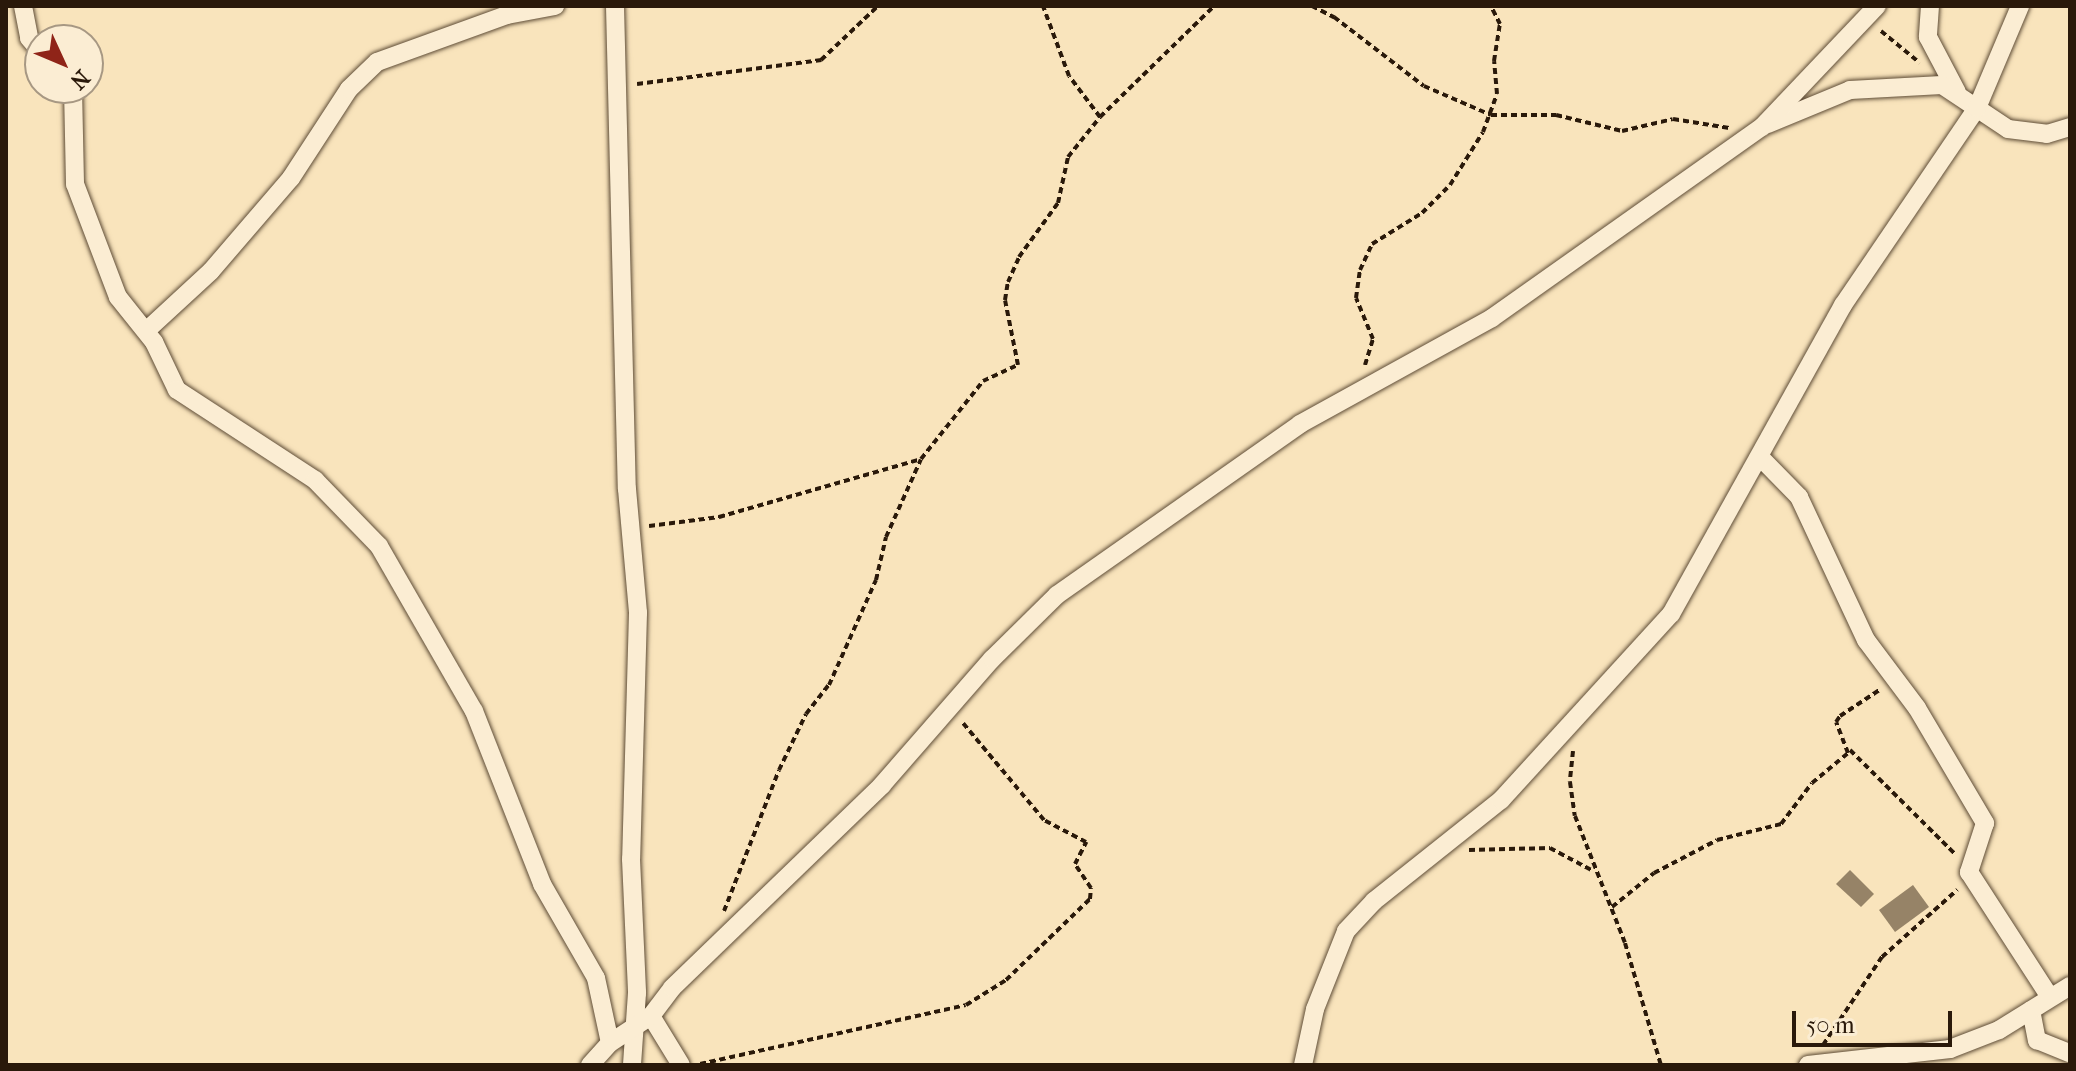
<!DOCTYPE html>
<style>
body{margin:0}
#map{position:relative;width:2076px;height:1071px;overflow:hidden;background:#f9e4bc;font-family:"IM FELL French Canon",serif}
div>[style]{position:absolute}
.building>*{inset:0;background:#968367}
.path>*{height:4px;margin-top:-2px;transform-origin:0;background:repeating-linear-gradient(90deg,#2a190a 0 6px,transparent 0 10px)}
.roads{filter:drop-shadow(0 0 2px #5e4c36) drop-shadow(0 0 2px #5e4c36)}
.street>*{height:18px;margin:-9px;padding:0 9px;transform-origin:9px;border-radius:9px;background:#fbedd3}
span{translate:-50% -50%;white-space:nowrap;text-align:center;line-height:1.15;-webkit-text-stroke:7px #fbedd3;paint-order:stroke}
.frame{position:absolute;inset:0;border:8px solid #2a190a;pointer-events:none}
.north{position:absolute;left:24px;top:24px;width:80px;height:80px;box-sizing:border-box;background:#fbedd3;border:2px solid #a79883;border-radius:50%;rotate:134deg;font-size:22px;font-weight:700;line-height:32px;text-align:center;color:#2a190a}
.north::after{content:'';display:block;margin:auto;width:28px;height:36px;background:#8f2418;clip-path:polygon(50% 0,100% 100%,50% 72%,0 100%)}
.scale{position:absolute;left:1792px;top:1011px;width:160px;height:36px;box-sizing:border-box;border:4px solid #2a190a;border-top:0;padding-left:10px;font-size:24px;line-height:28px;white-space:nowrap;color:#2a190a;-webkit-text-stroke:6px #fbedd3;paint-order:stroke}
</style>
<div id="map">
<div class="building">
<i style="clip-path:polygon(1850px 870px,1874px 894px,1861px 907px,1836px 884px)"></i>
<i style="clip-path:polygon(1913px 885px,1929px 907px,1895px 932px,1879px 910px)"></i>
</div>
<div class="path">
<i style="left:1312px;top:6px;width:25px;rotate:27deg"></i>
<i style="left:1334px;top:17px;width:113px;rotate:37.5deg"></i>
<i style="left:1424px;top:86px;width:73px;rotate:23.4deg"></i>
<i style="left:1491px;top:115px;width:65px"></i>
<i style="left:1556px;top:115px;width:68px;rotate:13.6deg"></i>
<i style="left:1622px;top:131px;width:52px;rotate:-13.2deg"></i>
<i style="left:1673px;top:119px;width:57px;rotate:9.1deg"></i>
<i style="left:1881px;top:31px;width:50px;rotate:39.4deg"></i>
<i style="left:637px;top:84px;width:186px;rotate:-7.4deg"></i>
<i style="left:821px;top:60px;width:79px;rotate:-43.5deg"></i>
<i style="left:1100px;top:117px;width:159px;rotate:-44.2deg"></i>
<i style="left:1365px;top:365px;width:27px;rotate:-73deg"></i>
<i style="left:1373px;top:339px;width:44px;rotate:-112.5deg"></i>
<i style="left:1356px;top:298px;width:28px;rotate:-82deg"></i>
<i style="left:1360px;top:270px;width:29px;rotate:-65deg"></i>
<i style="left:1372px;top:244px;width:59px;rotate:-31.8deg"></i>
<i style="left:1422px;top:213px;width:40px;rotate:-45deg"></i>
<i style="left:1450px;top:185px;width:62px;rotate:-58.1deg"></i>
<i style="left:1483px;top:132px;width:40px;rotate:-69.8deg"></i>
<i style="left:1497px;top:94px;width:33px;rotate:-95deg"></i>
<i style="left:1494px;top:61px;width:37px;rotate:-81deg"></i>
<i style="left:1500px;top:24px;width:20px;rotate:-117deg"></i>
<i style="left:649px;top:526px;width:71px;rotate:-7.3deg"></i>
<i style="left:719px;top:517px;width:210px;rotate:-16deg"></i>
<i style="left:1850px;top:750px;width:149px;rotate:44.7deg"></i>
<i style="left:1573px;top:751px;width:31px;rotate:96deg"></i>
<i style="left:1570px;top:782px;width:34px;rotate:82deg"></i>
<i style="left:1575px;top:816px;width:136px;rotate:68.5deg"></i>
<i style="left:1625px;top:943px;width:127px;rotate:73.6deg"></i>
<i style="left:1469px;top:850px;width:81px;rotate:-1.4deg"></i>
<i style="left:1550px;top:848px;width:49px;rotate:28.1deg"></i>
<i style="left:1612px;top:907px;width:54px;rotate:-39deg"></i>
<i style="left:1654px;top:873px;width:71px;rotate:-27.6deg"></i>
<i style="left:1717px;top:840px;width:66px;rotate:-14deg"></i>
<i style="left:1781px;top:824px;width:51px;rotate:-52.9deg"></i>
<i style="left:1812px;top:783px;width:47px;rotate:-39.8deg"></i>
<i style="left:1848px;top:753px;width:33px;rotate:-111deg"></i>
<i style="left:1836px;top:722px;width:7px;rotate:-56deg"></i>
<i style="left:1840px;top:716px;width:49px;rotate:-33.4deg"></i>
<i style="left:724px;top:911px;width:151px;rotate:-68.7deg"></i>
<i style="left:779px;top:770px;width:62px;rotate:-64.3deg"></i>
<i style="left:806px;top:714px;width:37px;rotate:-52deg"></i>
<i style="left:829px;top:685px;width:115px;rotate:-65.9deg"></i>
<i style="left:876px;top:580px;width:44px;rotate:-76.9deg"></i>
<i style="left:886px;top:537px;width:85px;rotate:-65.8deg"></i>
<i style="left:921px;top:459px;width:100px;rotate:-51.5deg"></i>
<i style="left:983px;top:381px;width:38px;rotate:-25deg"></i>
<i style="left:1018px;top:365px;width:66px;rotate:-101.3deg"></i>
<i style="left:1005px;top:300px;width:18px;rotate:-81deg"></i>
<i style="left:1008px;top:282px;width:27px;rotate:-66deg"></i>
<i style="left:1019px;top:257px;width:67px;rotate:-54.2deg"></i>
<i style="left:1058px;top:203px;width:47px;rotate:-77.7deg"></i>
<i style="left:1068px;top:157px;width:51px;rotate:-51.3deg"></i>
<i style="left:1100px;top:117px;width:51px;rotate:-127.1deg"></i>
<i style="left:1069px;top:76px;width:75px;rotate:-110.4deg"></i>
<i style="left:1823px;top:1045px;width:106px;rotate:-56.2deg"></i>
<i style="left:1882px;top:957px;width:101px;rotate:-41.8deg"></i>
<i style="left:700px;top:1064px;width:272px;rotate:-12.5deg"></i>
<i style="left:966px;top:1005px;width:47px;rotate:-32deg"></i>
<i style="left:1006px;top:980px;width:117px;rotate:-44deg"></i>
<i style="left:1090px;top:899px;width:11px;rotate:-85deg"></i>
<i style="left:1091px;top:888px;width:29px;rotate:-124deg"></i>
<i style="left:1075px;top:864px;width:25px;rotate:-63deg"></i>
<i style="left:1086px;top:842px;width:47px;rotate:-152.4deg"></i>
<i style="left:1044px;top:820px;width:126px;rotate:-129.9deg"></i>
</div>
<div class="roads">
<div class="street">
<i style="left:23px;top:6px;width:33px;rotate:79deg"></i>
<i style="left:29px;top:38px;width:17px;rotate:50deg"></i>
<i style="left:615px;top:6px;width:483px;rotate:88.6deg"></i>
<i style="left:627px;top:489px;width:124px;rotate:84.9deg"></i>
<i style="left:638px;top:613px;width:246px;rotate:91.6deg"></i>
<i style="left:631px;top:859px;width:134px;rotate:87.4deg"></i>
<i style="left:637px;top:993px;width:72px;rotate:94deg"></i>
<i style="left:1930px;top:6px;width:31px;rotate:94deg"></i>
<i style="left:1928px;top:37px;width:62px;rotate:62.2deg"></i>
<i style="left:73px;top:88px;width:96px;rotate:88.8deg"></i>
<i style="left:75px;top:184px;width:121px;rotate:69.2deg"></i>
<i style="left:118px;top:297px;width:58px;rotate:51.3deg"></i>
<i style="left:154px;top:342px;width:53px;rotate:64.4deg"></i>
<i style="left:177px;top:390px;width:165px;rotate:33.1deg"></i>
<i style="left:315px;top:480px;width:92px;rotate:45.9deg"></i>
<i style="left:379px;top:546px;width:190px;rotate:60.1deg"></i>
<i style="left:474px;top:711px;width:186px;rotate:68.5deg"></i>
<i style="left:542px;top:884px;width:108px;rotate:60.1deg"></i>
<i style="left:596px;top:978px;width:66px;rotate:77.8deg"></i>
<i style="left:1768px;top:124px;width:89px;rotate:-22.5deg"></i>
<i style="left:1850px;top:90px;width:92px;rotate:-3.1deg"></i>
<i style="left:1942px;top:85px;width:79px;rotate:33.7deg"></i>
<i style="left:2008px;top:129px;width:39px;rotate:7deg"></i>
<i style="left:2047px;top:134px;width:24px;rotate:-17deg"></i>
<i style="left:146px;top:331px;width:88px;rotate:-42.7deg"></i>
<i style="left:211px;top:271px;width:123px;rotate:-49.3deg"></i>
<i style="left:291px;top:178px;width:106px;rotate:-56.9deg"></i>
<i style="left:349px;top:89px;width:39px;rotate:-44deg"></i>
<i style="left:377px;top:62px;width:138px;rotate:-19.9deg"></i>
<i style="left:507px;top:15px;width:49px;rotate:-10.6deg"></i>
<i style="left:1760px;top:457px;width:56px;rotate:45.7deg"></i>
<i style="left:1799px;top:497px;width:158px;rotate:64.9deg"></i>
<i style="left:1866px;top:640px;width:85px;rotate:53.1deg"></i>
<i style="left:1917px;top:708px;width:134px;rotate:59.4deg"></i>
<i style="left:1985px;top:823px;width:52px;rotate:108.1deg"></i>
<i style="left:1969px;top:872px;width:149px;rotate:57.1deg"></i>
<i style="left:2031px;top:1010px;width:31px;rotate:79deg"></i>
<i style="left:2037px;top:1040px;width:35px;rotate:22deg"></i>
<i style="left:651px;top:1016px;width:57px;rotate:58.5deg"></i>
<i style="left:590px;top:1065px;width:30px;rotate:-48deg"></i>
<i style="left:610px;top:1043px;width:49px;rotate:-33.4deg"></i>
<i style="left:651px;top:1016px;width:35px;rotate:-53deg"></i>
<i style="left:672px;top:988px;width:292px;rotate:-44deg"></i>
<i style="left:882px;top:785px;width:167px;rotate:-48.9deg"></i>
<i style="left:992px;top:659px;width:91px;rotate:-44.6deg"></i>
<i style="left:1057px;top:595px;width:297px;rotate:-35.1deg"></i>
<i style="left:1300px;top:424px;width:219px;rotate:-28.9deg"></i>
<i style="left:1492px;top:318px;width:331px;rotate:-35.3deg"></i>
<i style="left:1762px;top:127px;width:167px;rotate:-46.5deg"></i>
<i style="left:1303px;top:1065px;width:57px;rotate:-77.9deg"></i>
<i style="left:1315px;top:1009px;width:84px;rotate:-68.3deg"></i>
<i style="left:1346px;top:931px;width:41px;rotate:-47deg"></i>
<i style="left:1374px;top:901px;width:162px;rotate:-38.5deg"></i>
<i style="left:1501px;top:800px;width:252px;rotate:-47.6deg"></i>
<i style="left:1671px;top:614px;width:354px;rotate:-60.9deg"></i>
<i style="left:1843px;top:305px;width:238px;rotate:-55.8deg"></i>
<i style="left:1977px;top:108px;width:111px;rotate:-67.1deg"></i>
<i style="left:1808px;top:1065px;width:143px;rotate:-6.4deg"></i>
<i style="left:1950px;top:1049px;width:53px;rotate:-21.2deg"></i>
<i style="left:1999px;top:1030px;width:84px;rotate:-31.8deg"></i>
</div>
</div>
<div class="frame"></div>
<div class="north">N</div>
<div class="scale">50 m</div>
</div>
